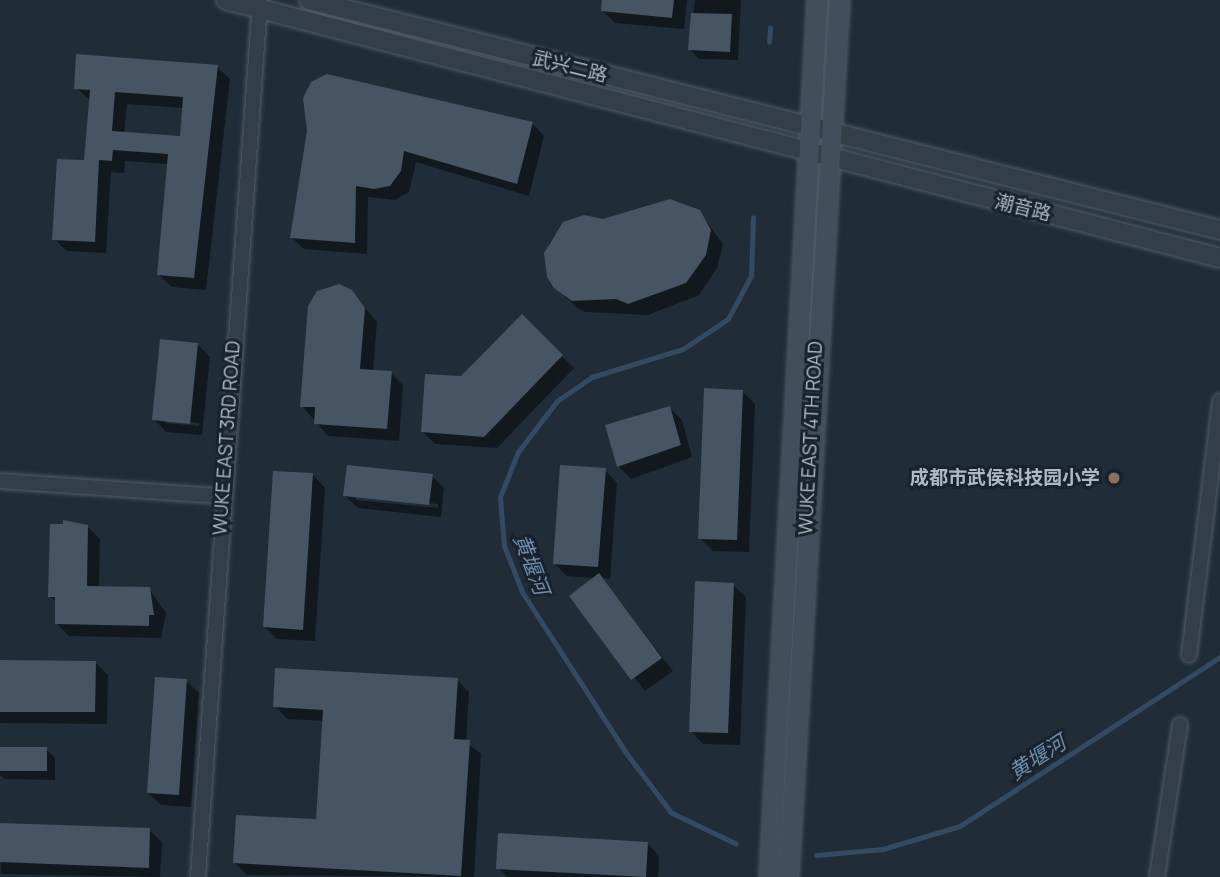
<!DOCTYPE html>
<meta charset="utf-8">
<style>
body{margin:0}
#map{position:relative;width:1220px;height:877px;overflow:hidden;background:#202d39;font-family:Manrope,"Noto Sans SC",sans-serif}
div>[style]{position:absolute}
.shadow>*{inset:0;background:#0007}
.stream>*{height:4.5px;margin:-2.25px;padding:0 2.25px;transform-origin:2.25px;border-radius:2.25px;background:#334a61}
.building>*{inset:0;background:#465463}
.roads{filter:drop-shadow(0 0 2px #515c67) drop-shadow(0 0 2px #515c67)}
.minor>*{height:14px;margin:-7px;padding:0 7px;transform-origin:7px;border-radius:7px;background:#343e49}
.tertiary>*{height:18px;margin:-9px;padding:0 9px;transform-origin:9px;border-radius:9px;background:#343e49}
.secondary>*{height:19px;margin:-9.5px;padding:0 9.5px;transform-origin:9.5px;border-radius:9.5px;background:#424e5c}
.dots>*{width:19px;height:19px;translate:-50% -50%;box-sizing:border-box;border:4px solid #19232e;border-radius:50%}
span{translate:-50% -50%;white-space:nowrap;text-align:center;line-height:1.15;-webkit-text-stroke:6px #19232e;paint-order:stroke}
.street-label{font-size:19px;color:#aeb9c6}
.poi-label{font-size:19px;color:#aeb9c6;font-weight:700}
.right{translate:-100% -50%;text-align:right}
.water-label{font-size:21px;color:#6e8daa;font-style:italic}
</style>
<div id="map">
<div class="shadow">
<i style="clip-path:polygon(604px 0,687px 0,684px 29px,615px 23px,603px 11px)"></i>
<i style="clip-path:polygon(695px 0,741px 0,738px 60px,699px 59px,690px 49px)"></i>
<i style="clip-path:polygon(evenodd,217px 67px,230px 79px,206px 290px,172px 287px,159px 275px,169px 164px,125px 161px,124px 173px,111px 172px,106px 253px,67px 251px,54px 239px,86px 162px,91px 101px,76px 88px,217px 67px,127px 104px,183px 108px,181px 138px,124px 133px,127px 104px)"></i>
<i style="clip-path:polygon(327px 76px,532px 123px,544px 136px,529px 196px,416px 162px,409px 192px,395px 200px,368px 197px,367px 254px,304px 249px,291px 237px)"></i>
<i style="clip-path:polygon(670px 200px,699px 211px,723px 244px,717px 268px,699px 295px,648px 315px,586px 312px,577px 308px,564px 295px,546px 253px,550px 241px,574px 219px,603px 220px)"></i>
<i style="clip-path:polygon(338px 286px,351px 291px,377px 322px,373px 371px,391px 373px,403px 385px,399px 441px,328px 436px,302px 406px,313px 298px,327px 287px)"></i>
<i style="clip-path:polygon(522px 317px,574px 368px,497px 448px,435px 444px,423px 432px,462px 378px)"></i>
<i style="clip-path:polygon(evenodd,197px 344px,210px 357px,202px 435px,166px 432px,154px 419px,197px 344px,165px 420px,199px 423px,199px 426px,165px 423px,165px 420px)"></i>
<i style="clip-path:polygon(743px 392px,755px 404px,749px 552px,713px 551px,700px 538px)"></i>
<i style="clip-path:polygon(670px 408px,682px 420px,692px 457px,631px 479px,619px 467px,607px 427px)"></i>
<i style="clip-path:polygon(605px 470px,617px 483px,610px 579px,602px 578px,673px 671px,645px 691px,571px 596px,595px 578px,567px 576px,554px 563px)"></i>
<i style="clip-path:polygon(313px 475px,325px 488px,315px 641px,277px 639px,265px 627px)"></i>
<i style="clip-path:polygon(evenodd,432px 476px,444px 488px,441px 517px,358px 508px,345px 496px,432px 476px,356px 496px,438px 504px,438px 508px,356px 500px,356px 496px)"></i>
<i style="clip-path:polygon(88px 527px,100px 539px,99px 588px,149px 589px,166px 613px,161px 638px,69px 636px,56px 623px,57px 603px,50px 596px)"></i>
<i style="clip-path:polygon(733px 585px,746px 597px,740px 745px,703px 744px,691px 731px)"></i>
<i style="clip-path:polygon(0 662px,95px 662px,108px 675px,107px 724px,0 723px)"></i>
<i style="clip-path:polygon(457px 680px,469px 692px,466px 742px,481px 754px,474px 877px,247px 875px,235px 863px,318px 821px,324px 721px,287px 719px,275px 706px)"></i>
<i style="clip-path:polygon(186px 681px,199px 693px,191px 807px,161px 805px,148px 793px)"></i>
<i style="clip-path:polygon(0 749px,46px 749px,55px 758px,55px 780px,5px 779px,0 775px)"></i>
<i style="clip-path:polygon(0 825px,149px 830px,162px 842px,160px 877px,1px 874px)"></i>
<i style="clip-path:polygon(647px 843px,659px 856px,658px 877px,507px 877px,498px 868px)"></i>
</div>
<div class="stream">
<i style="left:769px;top:42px;width:14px;rotate:-86deg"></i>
<i style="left:736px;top:844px;width:72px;rotate:-154.5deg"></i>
<i style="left:671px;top:813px;width:75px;rotate:-126.9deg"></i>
<i style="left:626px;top:753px;width:192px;rotate:-122.9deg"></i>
<i style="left:522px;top:592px;width:49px;rotate:-111.4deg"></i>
<i style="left:504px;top:546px;width:49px;rotate:-94.7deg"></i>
<i style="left:500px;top:497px;width:48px;rotate:-68.2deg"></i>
<i style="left:518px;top:452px;width:64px;rotate:-52.6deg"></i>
<i style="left:557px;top:401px;width:42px;rotate:-34.4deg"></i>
<i style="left:592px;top:377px;width:95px;rotate:-17.1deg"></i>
<i style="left:683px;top:349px;width:54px;rotate:-33.7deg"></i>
<i style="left:728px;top:319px;width:49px;rotate:-61.9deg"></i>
<i style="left:751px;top:276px;width:58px;rotate:-88deg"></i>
<i style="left:816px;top:855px;width:67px;rotate:-5.1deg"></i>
<i style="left:883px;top:849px;width:80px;rotate:-16.6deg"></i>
<i style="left:960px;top:826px;width:310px;rotate:-33deg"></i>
</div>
<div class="building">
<i style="clip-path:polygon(602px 0,674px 0,672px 18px,601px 11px)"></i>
<i style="clip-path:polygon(691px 13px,732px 14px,730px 52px,688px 50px)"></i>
<i style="clip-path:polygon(evenodd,76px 54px,218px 65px,194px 278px,157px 275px,168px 154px,113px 150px,112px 161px,99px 160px,95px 242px,52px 240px,57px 159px,84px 160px,90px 90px,74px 89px,76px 54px,115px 92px,183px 97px,180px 136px,112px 131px,115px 92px)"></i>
<i style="clip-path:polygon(327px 74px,533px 122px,517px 184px,404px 151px,401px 171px,390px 186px,374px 189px,356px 186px,355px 243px,290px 238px,307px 131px,303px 98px,311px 82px)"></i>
<i style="clip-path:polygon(670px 199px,700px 210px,711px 230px,706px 255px,686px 283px,628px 304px,616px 299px,572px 301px,554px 288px,547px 277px,544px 253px,563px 222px,584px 215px,603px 219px)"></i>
<i style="clip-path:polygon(339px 284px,352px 290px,365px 308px,360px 369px,392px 371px,387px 429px,314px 424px,315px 407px,300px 407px,308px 306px,317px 291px)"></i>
<i style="clip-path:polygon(522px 314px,563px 355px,484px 437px,421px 432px,425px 374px,461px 376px)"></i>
<i style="clip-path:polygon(160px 339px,198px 343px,190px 424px,152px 420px)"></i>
<i style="clip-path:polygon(704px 388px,743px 390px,737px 540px,698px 539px)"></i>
<i style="clip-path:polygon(670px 406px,681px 445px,617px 467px,605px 425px)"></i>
<i style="clip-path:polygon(347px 465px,433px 474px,429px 505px,343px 496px)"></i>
<i style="clip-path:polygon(560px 465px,606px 468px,598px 567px,553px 564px)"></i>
<i style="clip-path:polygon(273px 471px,313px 473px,303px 630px,263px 627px)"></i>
<i style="clip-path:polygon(63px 520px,88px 525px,87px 586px,150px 587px,154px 615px,149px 615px,149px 626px,55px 624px,55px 597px,48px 597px,50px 524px,63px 524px)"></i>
<i style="clip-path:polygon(599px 573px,662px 658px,631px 680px,569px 596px)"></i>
<i style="clip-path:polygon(695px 581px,734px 583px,728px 733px,689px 732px)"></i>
<i style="clip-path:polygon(0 660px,96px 661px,95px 712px,0 712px)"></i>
<i style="clip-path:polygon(275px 668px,458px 678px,454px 739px,470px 740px,461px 876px,233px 863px,236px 815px,316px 819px,323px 710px,273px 707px)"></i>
<i style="clip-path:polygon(155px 677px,187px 679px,179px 795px,147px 793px)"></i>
<i style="clip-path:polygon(0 747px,47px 747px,47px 771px,0 771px)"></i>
<i style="clip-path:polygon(0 823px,150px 828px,149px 868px,0 862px)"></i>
<i style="clip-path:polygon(498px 833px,648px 842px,646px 877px,496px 869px)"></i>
</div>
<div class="roads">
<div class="minor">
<i style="left:0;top:481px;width:223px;rotate:3.9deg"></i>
<i style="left:1189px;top:655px;width:256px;rotate:-83deg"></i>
<i style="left:198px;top:877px;width:878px;rotate:-85.95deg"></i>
<i style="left:1157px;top:877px;width:154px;rotate:-81.4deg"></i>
</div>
<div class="tertiary">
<i style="left:226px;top:0;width:1027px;rotate:14.55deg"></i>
<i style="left:309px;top:0;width:940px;rotate:14.17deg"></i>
</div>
<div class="secondary">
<i style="left:769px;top:877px;width:878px;rotate:-86.87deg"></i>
<i style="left:788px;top:877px;width:878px;rotate:-86.67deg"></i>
</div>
</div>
<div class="dots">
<i style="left:1114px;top:478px;background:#8d6e63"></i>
</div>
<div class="street-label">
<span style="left:570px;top:67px;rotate:14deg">武兴二路</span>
<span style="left:1023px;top:208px;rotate:14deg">潮音路</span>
<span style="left:227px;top:438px;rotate:-86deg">WUKE EAST 3RD ROAD</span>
<span style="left:811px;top:438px;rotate:-87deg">WUKE EAST 4TH ROAD</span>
</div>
<div class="poi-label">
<span class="right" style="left:1100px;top:478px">成都市武侯科技园小学</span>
</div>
<div class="water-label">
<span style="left:532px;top:564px;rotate:69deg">黄堰河</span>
<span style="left:1037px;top:757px;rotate:-33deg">黄堰河</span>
</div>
</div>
